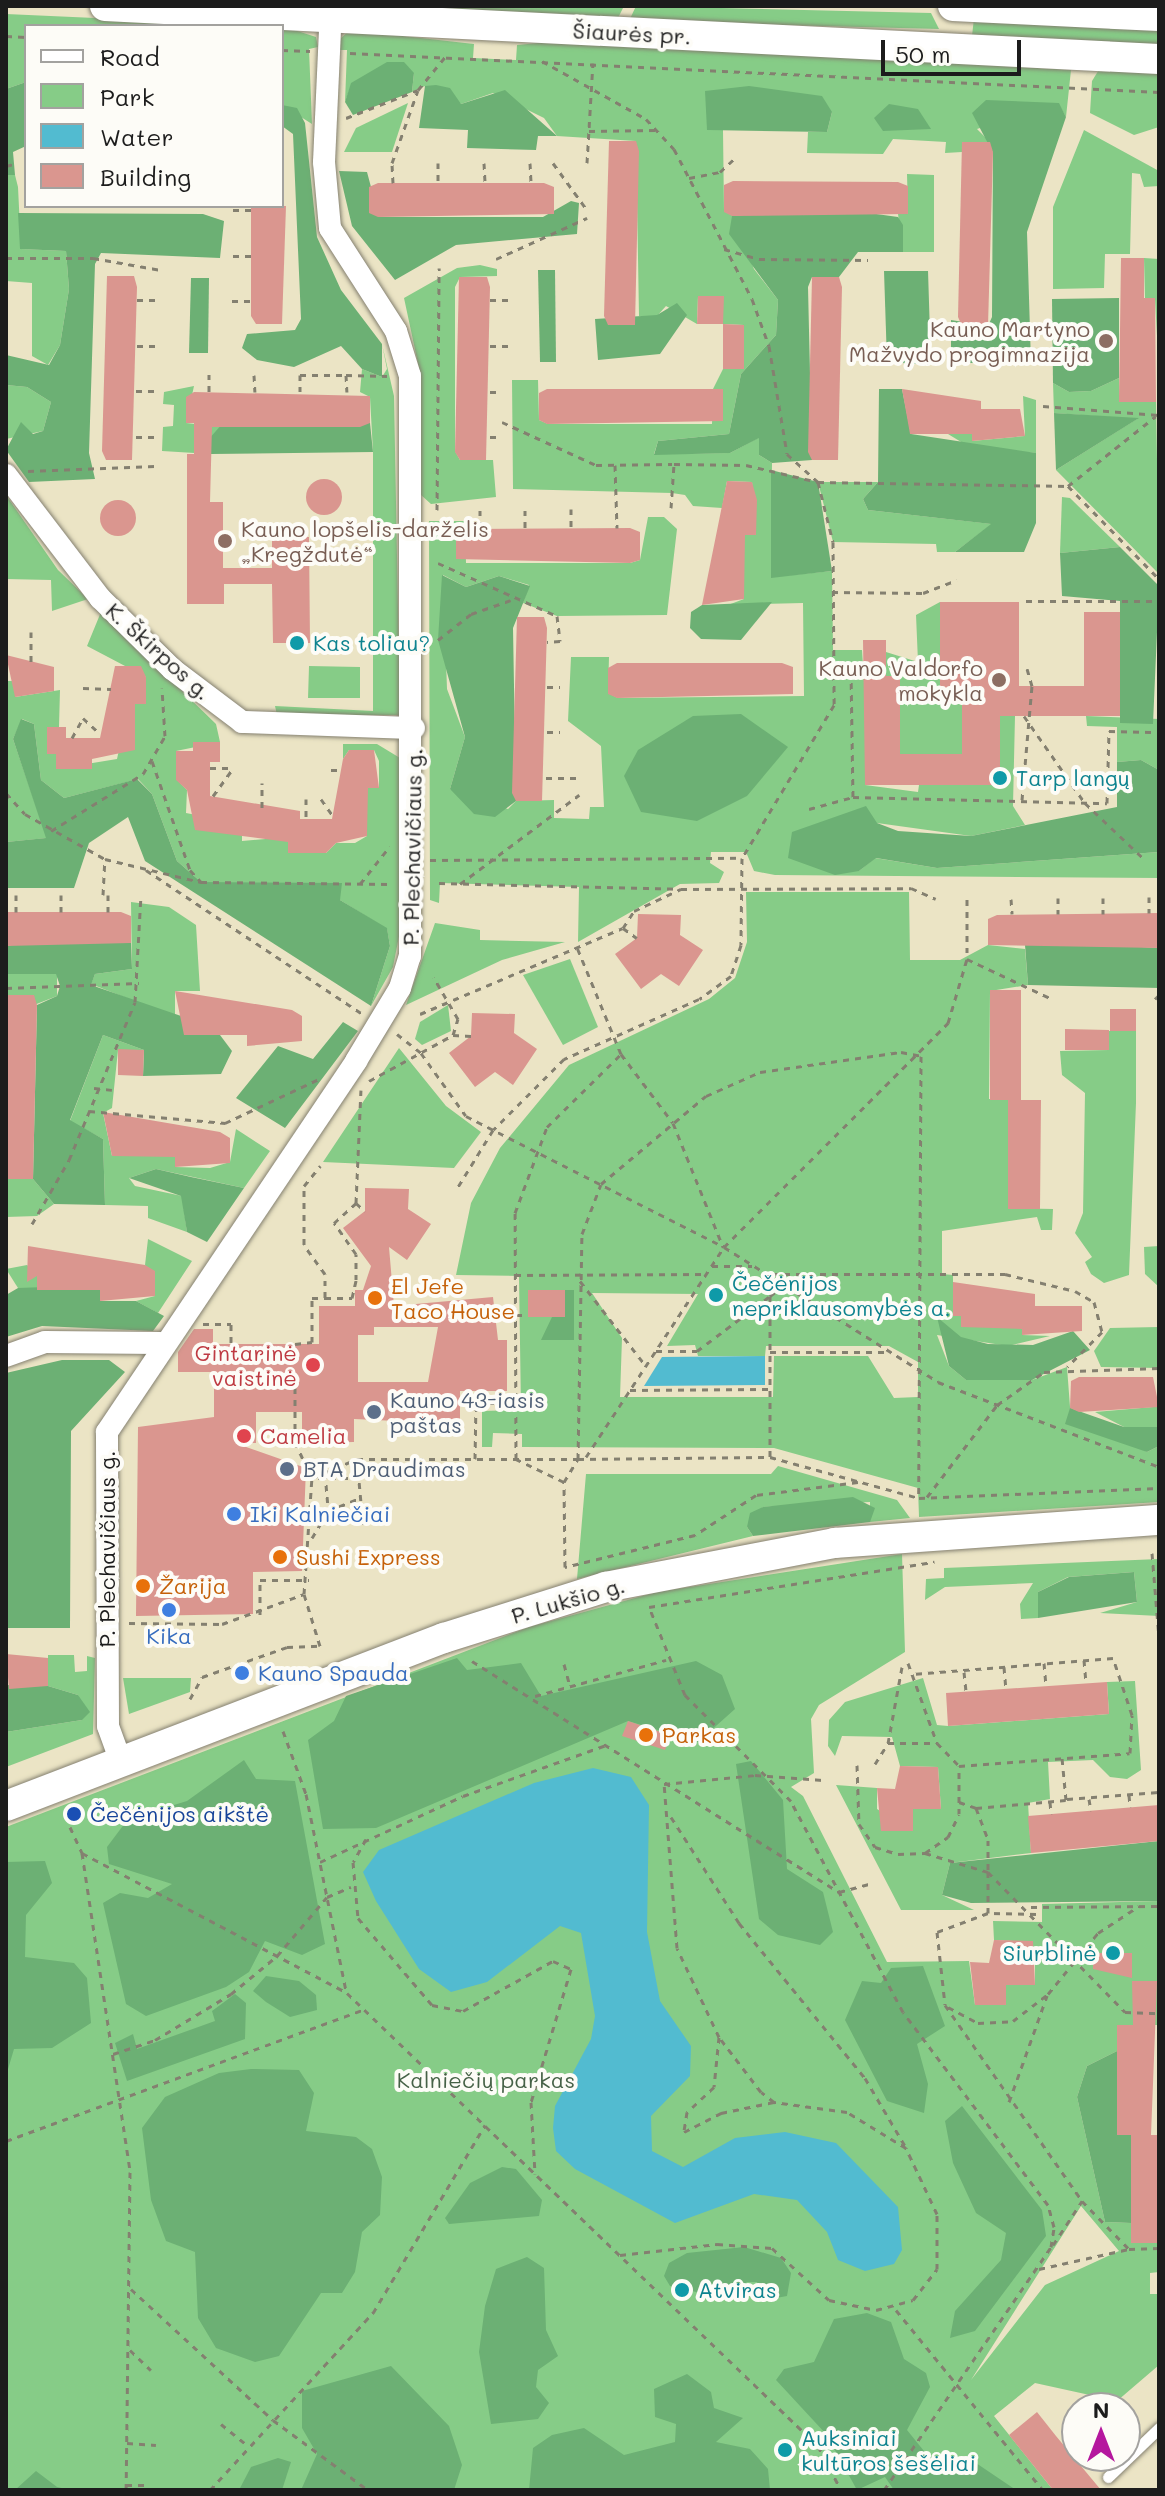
<!DOCTYPE html>
<meta charset="utf-8">
<style>
body{margin:0}
#map{position:relative;width:1165px;height:2496px;overflow:hidden;background:#ebe4c5;font-family:Mali,sans-serif}
div>[style]{position:absolute}
.green>*{inset:0;background:#86cc87}
.forest>*{inset:0;background:#6cb074}
.water>*{inset:0;background:#52bbd0}
.building>*{inset:0;background:#da968f}
.round{border-radius:50%}
.path>*{height:3px;margin-top:-1.5px;transform-origin:0;background:repeating-linear-gradient(90deg,#848070 0 6px,transparent 0 12px)}
.roads{filter:drop-shadow(0 0 2px #848070) drop-shadow(0 0 2px #848070)}
.service>*{height:11px;margin:-5.5px;padding:0 5.5px;transform-origin:5.5px;border-radius:5.5px;background:#fff}
.minor>*{height:22px;margin:-11px;padding:0 11px;transform-origin:11px;border-radius:11px;background:#fff}
.secondary>*{height:30px;margin:-15px;padding:0 15px;transform-origin:15px;border-radius:15px;background:#fff}
.dots>*{width:22px;height:22px;translate:-50% -50%;box-sizing:border-box;border:4px solid #fdfcf7;border-radius:50%}
span{translate:-50% -50%;white-space:nowrap;text-align:center;line-height:1.15;-webkit-text-stroke:8px #fdfcf7;paint-order:stroke}
.street-label{font-size:22px;color:#1c1c1c}
.education-label{font-size:22px;color:#785e54}
.right{translate:-100% -50%;text-align:right}
.left{translate:0 -50%;text-align:left}
.culture-label{font-size:22px;color:#0d838f}
.food-label{font-size:22px;color:#c56008}
.health-label{font-size:22px;color:#be3a42}
.service-label{font-size:22px;color:#4e5e75}
.shop-label{font-size:22px;color:#366cbe}
.transit-label{font-size:22px;color:#164399}
.park-label{font-size:22px;color:#466247}
.frame{position:absolute;inset:0;border:8px solid #1c1c1c;pointer-events:none}
.legend{position:absolute;left:24px;top:24px;width:260px;height:184px;box-sizing:border-box;background:#fdfcf7;border:2px solid #a3a29f;margin:0;padding:10px 14px;list-style:none;font-size:24px;color:#1c1c1c}
.legend li{display:flex;align-items:center;gap:16px;height:40px}
.legend b{width:40px;border:2px solid #a3a29f}
.north{position:absolute;left:1061px;top:2392px;width:80px;height:80px;box-sizing:border-box;background:#fdfcf7;border:2px solid #a3a29f;border-radius:50%;rotate:0deg;font-size:22px;font-weight:700;line-height:32px;text-align:center;color:#1c1c1c}
.north::after{content:'';display:block;margin:auto;width:28px;height:36px;background:#b5179e;clip-path:polygon(50% 0,100% 100%,50% 72%,0 100%)}
.scale{position:absolute;left:881px;top:40px;width:140px;height:36px;box-sizing:border-box;border:4px solid #1c1c1c;border-top:0;padding-left:10px;font-size:24px;line-height:28px;white-space:nowrap;color:#1c1c1c;-webkit-text-stroke:6px #fdfcf7;paint-order:stroke}
</style>
<div id="map">
<div class="green">
<i style="clip-path:polygon(352px 6px,624px 6px,617px 20px)"></i>
<i style="clip-path:polygon(636px 6px,931px 13px,939px 29px,629px 21px)"></i>
<i style="clip-path:polygon(6px 14px,273px 26px,26px 26px,26px 82px,6px 89px)"></i>
<i style="clip-path:polygon(974px 18px,1159px 26px,1159px 48px,972px 36px)"></i>
<i style="clip-path:polygon(282px 26px,316px 37px,318px 47px,309px 49px,312px 124px,282px 105px)"></i>
<i style="clip-path:polygon(350px 30px,474px 44px,473px 58px,516px 60px,517px 45px,569px 40px,1071px 70px,1066px 117px,1058px 103px,977px 129px,990px 142px,962px 152px,945px 153px,946px 142px,893px 139px,883px 154px,807px 153px,808px 132px,827px 132px,832px 112px,707px 129px,723px 130px,724px 211px,732px 212px,754px 269px,778px 300px,776px 335px,741px 374px,729px 434px,658px 441px,654px 454px,730px 453px,760px 437px,759px 455px,772px 463px,771px 577px,832px 571px,833px 650px,862px 650px,863px 665px,885px 665px,886px 652px,918px 662px,916px 615px,940px 602px,940px 696px,962px 696px,962px 754px,900px 754px,900px 676px,865px 676px,865px 785px,918px 792px,919px 785px,1000px 785px,1000px 716px,1015px 716px,1013px 806px,1025px 825px,971px 836px,877px 823px,859px 871px,875px 858px,937px 868px,1159px 852px,1159px 878px,775px 875px,754px 871px,746px 852px,711px 852px,710px 863px,724px 872px,719px 883px,680px 884px,578px 942px,579px 887px,440px 883px,439px 903px,430px 900px,429px 521px,465px 521px,466px 563px,630px 563px,640px 560px,648px 517px,664px 517px,677px 529px,667px 615px,557px 616px,523px 603px,529px 585px,499px 576px,466px 587px,443px 575px,447px 689px,465px 737px,450px 789px,508px 809px,516px 801px,554px 800px,554px 818px,589px 819px,590px 807px,604px 807px,601px 746px,568px 721px,571px 657px,609px 657px,608px 693px,618px 698px,804px 696px,803px 603px,728px 605px,744px 599px,740px 535px,756px 534px,752px 482px,727px 481px,722px 508px,693px 506px,685px 495px,672px 493px,513px 489px,512px 380px,538px 380px,539px 420px,548px 424px,712px 424px,713px 389px,723px 369px,744px 369px,744px 325px,723px 324px,723px 296px,698px 296px,697px 324px,666px 306px,657px 316px,639px 316px,636px 141px,557px 136px,544px 118px,493px 93px,461px 104px,425px 86px,412px 92px,414px 73px,352px 83px,345px 102px,347px 50px,339px 50px,340px 39px)"></i>
<i style="clip-path:polygon(1100px 68px,1159px 70px,1159px 127px,1134px 135px,1090px 113px,1092px 81px)"></i>
<i style="clip-path:polygon(408px 103px,392px 152px,344px 152px,356px 128px)"></i>
<i style="clip-path:polygon(1084px 130px,1159px 171px,1159px 186px,1144px 187px,1140px 174px,1132px 173px,1130px 254px,1105px 254px,1104px 288px,1053px 289px,1053px 207px)"></i>
<i style="clip-path:polygon(907px 174px,934px 175px,934px 252px,903px 252px,898px 214px,908px 213px)"></i>
<i style="clip-path:polygon(6px 175px,15px 175px,18px 187px,21px 249px,66px 251px,69px 289px,60px 345px,48px 365px,32px 356px,32px 283px,6px 281px)"></i>
<i style="clip-path:polygon(1144px 258px,1159px 259px,1159px 373px,1155px 299px,1145px 298px)"></i>
<i style="clip-path:polygon(480px 265px,497px 269px,497px 276px,460px 277px,455px 287px,455px 451px,460px 460px,493px 460px,496px 497px,431px 504px,421px 495px,420px 373px,404px 298px,457px 268px)"></i>
<i style="clip-path:polygon(382px 344px,394px 396px,400px 715px,277px 715px,275px 706px,373px 711px,373px 452px,370px 397px,360px 392px,362px 369px,382px 377px,387px 369px)"></i>
<i style="clip-path:polygon(1119px 378px,1120px 402px,1156px 402px,1159px 574px,1056px 470px,1137px 419px,1054px 413px,1053px 383px,1069px 392px,1091px 391px)"></i>
<i style="clip-path:polygon(6px 385px,27px 387px,51px 402px,43px 431px,6px 439px)"></i>
<i style="clip-path:polygon(194px 386px,186px 423px,223px 427px,211px 454px,162px 451px,163px 427px,173px 426px,174px 405px,163px 404px,164px 392px)"></i>
<i style="clip-path:polygon(1023px 396px,1036px 400px,1036px 453px,971px 448px,948px 434px,948px 426px,972px 426px,972px 441px,1025px 436px)"></i>
<i style="clip-path:polygon(818px 482px,878px 482px,863px 499px,868px 510px,992px 524px,955px 552px,937px 552px,936px 544px,833px 542px)"></i>
<i style="clip-path:polygon(6px 495px,58px 570px,88px 599px,52px 611px,51px 580px,6px 579px)"></i>
<i style="clip-path:polygon(1062px 497px,1070px 498px,1120px 547px,1060px 553px)"></i>
<i style="clip-path:polygon(101px 612px,216px 724px,220px 742px,176px 751px,176px 779px,187px 790px,186px 813px,242px 824px,242px 841px,288px 837px,288px 853px,326px 853px,336px 843px,355px 843px,367px 836px,363px 788px,379px 787px,379px 761px,374px 750px,349px 750px,343px 759px,343px 744px,377px 744px,400px 758px,403px 916px,393px 967px,371px 1006px,390px 946px,387px 929px,340px 900px,201px 882px,177px 861px,152px 794px,138px 779px,64px 798px,41px 780px,34px 724px,22px 719px,13px 739px,47px 838px,6px 842px,6px 681px,15px 681px,15px 697px,60px 690px,59px 727px,47px 727px,47px 753px,56px 754px,56px 769px,117px 759px,129px 704px,146px 704px,146px 677px,87px 646px)"></i>
<i style="clip-path:polygon(309px 666px,360px 667px,360px 698px,308px 698px)"></i>
<i style="clip-path:polygon(1086px 716px,1159px 719px,1159px 770px,1141px 760px,1117px 762px,1117px 727px,1087px 726px)"></i>
<i style="clip-path:polygon(evenodd,746px 892px,909px 892px,910px 960px,960px 960px,988px 945px,1025px 949px,1028px 985px,990px 991px,989px 1099px,1008px 1100px,1008px 1208px,1053px 1209px,1052px 1230px,1041px 1230px,1037px 1217px,942px 1231px,942px 1274px,953px 1275px,953px 1315px,961px 1316px,961px 1327px,1022px 1324px,1022px 1335px,1050px 1336px,1008px 1346px,937px 1335px,949px 1366px,966px 1380px,1032px 1380px,1067px 1367px,1070px 1407px,1147px 1452px,1159px 1446px,1159px 1502px,919px 1517px,918px 1488px,774px 1448px,522px 1447px,522px 1434px,493px 1433px,492px 1447px,482px 1447px,482px 1411px,521px 1410px,519px 1276px,456px 1275px,471px 1203px,500px 1148px,569px 1065px,709px 999px,735px 978px,747px 942px,746px 892px,592px 1293px,698px 1294px,667px 1346px,695px 1345px,698px 1356px,765px 1356px,766px 1346px,889px 1346px,918px 1362px,918px 1397px,894px 1398px,868px 1356px,774px 1356px,773px 1397px,620px 1397px,622px 1338px,592px 1293px)"></i>
<i style="clip-path:polygon(131px 902px,169px 907px,196px 925px,200px 991px,175px 991px,175px 1017px,91px 984px,95px 974px,132px 969px)"></i>
<i style="clip-path:polygon(435px 923px,480px 930px,480px 940px,565px 942px,502px 960px,406px 1005px)"></i>
<i style="clip-path:polygon(570px 959px,598px 1027px,563px 1045px,523px 975px)"></i>
<i style="clip-path:polygon(6px 974px,57px 974px,57px 996px,34px 1005px,34px 995px,7px 995px,6px 1005px)"></i>
<i style="clip-path:polygon(448px 1005px,451px 1031px,422px 1045px,415px 1039px,420px 1022px)"></i>
<i style="clip-path:polygon(1109px 1031px,1136px 1031px,1136px 1103px,1129px 1275px,1104px 1283px,1091px 1274px,1085px 1262px,1092px 1257px,1075px 1233px,1083px 1213px,1085px 1093px,1062px 1075px,1060px 1051px,1109px 1050px)"></i>
<i style="clip-path:polygon(103px 1035px,144px 1050px,118px 1050px,112px 1108px,103px 1113px,112px 1156px,175px 1151px,175px 1167px,210px 1168px,230px 1162px,236px 1129px,270px 1151px,244px 1188px,156px 1169px,129px 1178px,135px 1186px,182px 1196px,187px 1232px,148px 1218px,148px 1206px,105px 1205px,103px 1139px,70px 1121px)"></i>
<i style="clip-path:polygon(399px 1048px,446px 1106px,481px 1132px,454px 1168px,323px 1162px)"></i>
<i style="clip-path:polygon(6px 1170px,7px 1179px,33px 1179px,54px 1204px,37px 1216px,6px 1217px)"></i>
<i style="clip-path:polygon(148px 1239px,192px 1261px,158px 1313px,136px 1301px,155px 1296px,145px 1265px)"></i>
<i style="clip-path:polygon(1159px 1246px,1159px 1287px,1145px 1274px,1144px 1247px)"></i>
<i style="clip-path:polygon(27px 1265px,37px 1273px,37px 1290px,18px 1288px,6px 1269px)"></i>
<i style="clip-path:polygon(1159px 1327px,1159px 1368px,1101px 1367px,1094px 1351px,1110px 1328px)"></i>
<i style="clip-path:polygon(1153px 1407px,1159px 1407px,1159px 1427px,1124px 1427px,1095px 1412px)"></i>
<i style="clip-path:polygon(778px 1466px,897px 1500px,910px 1518px,870px 1522px,870px 1502px,763px 1507px,747px 1527px,753px 1536px,577px 1579px,586px 1474px,771px 1474px)"></i>
<i style="clip-path:polygon(evenodd,902px 1554px,905px 1652px,819px 1705px,811px 1719px,814px 1773px,791px 1787px,803px 1796px,887px 1962px,969px 1961px,975px 2005px,1006px 2005px,1006px 1985px,1035px 1985px,1035px 1954px,1032px 1942px,994px 1940px,993px 1921px,1042px 1922px,1042px 1904px,1159px 1901px,1159px 2025px,1117px 2025px,1117px 2051px,1087px 2066px,1077px 2097px,1105px 2222px,1131px 2223px,1159px 2243px,1159px 2272px,1150px 2273px,1150px 2294px,1159px 2294px,1159px 2365px,1117px 2401px,1035px 2383px,994px 2416px,1053px 2490px,6px 2490px,6px 1827px,529px 1627px,657px 1592px,902px 1554px,1081px 2206px,1119px 2251px,1045px 2285px,971px 2380px,1081px 2206px)"></i>
<i style="clip-path:polygon(1159px 1559px,1159px 1616px,1100px 1613px,1137px 1602px,1134px 1572px,1068px 1577px,1038px 1592px,1038px 1618px,1021px 1619px,1020px 1604px,1033px 1583px,945px 1587px,925px 1600px,926px 1579px,944px 1578px,944px 1568px)"></i>
<i style="clip-path:polygon(48px 1655px,74px 1655px,75px 1672px,87px 1671px,87px 1656px,95px 1658px,93px 1734px,6px 1767px,6px 1732px,82px 1720px,78px 1695px,48px 1686px)"></i>
<i style="clip-path:polygon(123px 1678px,191px 1678px,190px 1692px,129px 1714px)"></i>
<i style="clip-path:polygon(923px 1678px,937px 1725px,948px 1726px,1109px 1714px,1107px 1682px,1135px 1681px,1141px 1770px,1127px 1779px,1110px 1777px,1093px 1760px,1048px 1762px,1050px 1799px,1028px 1803px,1031px 1853px,950px 1863px,942px 1895px,974px 1910px,901px 1910px,836px 1785px,877px 1788px,877px 1809px,913px 1831px,913px 1809px,941px 1809px,938px 1767px,900px 1766px,892px 1737px,842px 1736px,835px 1756px,828px 1746px,829px 1720px,845px 1702px)"></i>
</div>
<div class="forest">
<i style="clip-path:polygon(387px 62px,404px 62px,414px 73px,412px 92px,353px 115px,345px 102px,351px 83px)"></i>
<i style="clip-path:polygon(26px 82px,26px 146px,13px 152px,15px 175px,6px 175px,6px 89px)"></i>
<i style="clip-path:polygon(436px 85px,450px 88px,461px 104px,505px 90px,557px 136px,538px 136px,536px 150px,467px 148px,468px 130px,419px 128px,425px 86px)"></i>
<i style="clip-path:polygon(749px 86px,822px 96px,832px 112px,827px 132px,707px 130px,705px 91px)"></i>
<i style="clip-path:polygon(986px 100px,1059px 103px,1066px 117px,1027px 232px,1031px 363px,951px 363px,951px 320px,988px 326px,992px 317px,993px 153px,972px 113px)"></i>
<i style="clip-path:polygon(889px 104px,918px 109px,931px 129px,883px 131px,874px 118px)"></i>
<i style="clip-path:polygon(282px 105px,297px 108px,305px 123px,317px 237px,341px 290px,382px 344px,382px 377px,362px 369px,341px 346px,294px 367px,257px 360px,242px 348px,247px 334px,295px 330px,301px 319px,293px 134px,282px 126px)"></i>
<i style="clip-path:polygon(339px 171px,367px 172px,379px 217px,543px 217px,571px 201px,579px 203px,577px 234px,456px 245px,395px 280px,352px 226px)"></i>
<i style="clip-path:polygon(778px 212px,869px 213px,898px 217px,903px 225px,903px 252px,858px 252px,839px 277px,812px 277px,808px 287px,812px 460px,772px 463px,759px 455px,759px 438px,730px 453px,654px 455px,658px 441px,729px 434px,741px 374px,776px 335px,778px 300px,729px 234px,732px 216px)"></i>
<i style="clip-path:polygon(18px 213px,203px 214px,224px 221px,220px 258px,101px 253px,95px 264px,89px 453px,95px 479px,29px 482px,6px 450px,21px 422px,33px 434px,43px 431px,51px 402px,27px 387px,6px 385px,6px 355px,49px 365px,60px 345px,69px 289px,66px 251px,20px 249px)"></i>
<i style="clip-path:polygon(538px 270px,555px 270px,556px 362px,540px 362px)"></i>
<i style="clip-path:polygon(884px 271px,928px 271px,931px 365px,887px 362px)"></i>
<i style="clip-path:polygon(191px 278px,209px 278px,208px 353px,189px 353px)"></i>
<i style="clip-path:polygon(1119px 298px,1119px 378px,1091px 391px,1069px 392px,1053px 383px,1052px 299px)"></i>
<i style="clip-path:polygon(677px 303px,687px 315px,660px 354px,598px 360px,595px 319px,657px 315px)"></i>
<i style="clip-path:polygon(879px 389px,902px 389px,911px 434px,1036px 453px,1036px 523px,1024px 552px,955px 552px,991px 524px,868px 510px,863px 499px,878px 482px)"></i>
<i style="clip-path:polygon(1054px 413px,1139px 418px,1056px 470px)"></i>
<i style="clip-path:polygon(223px 423px,370px 423px,373px 452px,211px 454px,208px 440px)"></i>
<i style="clip-path:polygon(771px 470px,818px 482px,832px 571px,771px 578px)"></i>
<i style="clip-path:polygon(1120px 547px,1159px 586px,1153px 724px,1120px 723px,1120px 601px,1062px 596px,1060px 553px)"></i>
<i style="clip-path:polygon(442px 575px,466px 587px,499px 576px,530px 586px,513px 628px,516px 801px,495px 817px,474px 814px,450px 789px,465px 737px,438px 640px)"></i>
<i style="clip-path:polygon(772px 602px,741px 640px,701px 639px,690px 628px,691px 612px,702px 605px)"></i>
<i style="clip-path:polygon(741px 714px,788px 747px,747px 796px,697px 821px,641px 812px,624px 776px,638px 750px,693px 716px)"></i>
<i style="clip-path:polygon(21px 719px,34px 724px,41px 780px,64px 798px,137px 779px,152px 794px,177px 861px,201px 882px,342px 883px,340px 900px,387px 928px,390px 946px,371px 1006px,145px 861px,128px 817px,89px 843px,74px 888px,6px 888px,6px 842px,46px 838px,13px 739px)"></i>
<i style="clip-path:polygon(1141px 760px,1159px 770px,1159px 852px,937px 868px,876px 858px,859px 871px,835px 875px,788px 858px,792px 832px,866px 806px,877px 823px,898px 831px,971px 836px,1117px 807px,1117px 762px)"></i>
<i style="clip-path:polygon(29px 942px,131px 943px,132px 969px,95px 974px,91px 985px,184px 1017px,184px 1035px,220px 1035px,232px 1051px,221px 1074px,143px 1076px,144px 1050px,103px 1035px,70px 1120px,103px 1139px,105px 1205px,54px 1204px,33px 1179px,37px 1005px,57px 996px,60px 986px,56px 974px,6px 974px,6px 946px)"></i>
<i style="clip-path:polygon(1089px 944px,1159px 948px,1159px 988px,1028px 985px,1025px 945px)"></i>
<i style="clip-path:polygon(343px 1022px,358px 1031px,285px 1128px,236px 1098px,278px 1046px,313px 1059px)"></i>
<i style="clip-path:polygon(156px 1169px,191px 1177px,244px 1188px,207px 1242px,187px 1232px,181px 1196px,129px 1178px)"></i>
<i style="clip-path:polygon(100px 1285px,100px 1301px,136px 1301px,164px 1316px,153px 1331px,42px 1326px,6px 1337px,6px 1295px,18px 1288px)"></i>
<i style="clip-path:polygon(565px 1290px,574px 1290px,574px 1340px,541px 1340px,552px 1317px,565px 1317px)"></i>
<i style="clip-path:polygon(937px 1317px,961px 1337px,988px 1344px,1033px 1345px,1073px 1331px,1090px 1350px,1032px 1380px,966px 1380px,949px 1366px)"></i>
<i style="clip-path:polygon(62px 1360px,109px 1360px,125px 1372px,71px 1431px,70px 1628px,6px 1628px,6px 1373px)"></i>
<i style="clip-path:polygon(1070px 1408px,1124px 1427px,1159px 1427px,1159px 1446px,1147px 1452px,1065px 1424px)"></i>
<i style="clip-path:polygon(853px 1497px,875px 1508px,870px 1522px,753px 1536px,747px 1527px,750px 1513px,763px 1507px)"></i>
<i style="clip-path:polygon(1134px 1572px,1137px 1602px,1038px 1618px,1038px 1592px,1069px 1577px)"></i>
<i style="clip-path:polygon(457px 1658px,467px 1670px,521px 1663px,541px 1696px,696px 1661px,722px 1675px,735px 1709px,698px 1742px,628px 1721px,376px 1828px,323px 1829px,308px 1740px,334px 1721px,346px 1696px)"></i>
<i style="clip-path:polygon(6px 1685px,48px 1686px,78px 1695px,90px 1712px,82px 1720px,6px 1732px)"></i>
<i style="clip-path:polygon(244px 1760px,256px 1779px,295px 1781px,325px 1944px,302px 1955px,265px 1941px,249px 1972px,226px 1987px,146px 2016px,126px 2004px,103px 1903px,120px 1893px,148px 1898px,172px 1884px,109px 1864px,107px 1847px,128px 1819px,187px 1801px)"></i>
<i style="clip-path:polygon(751px 1761px,783px 1800px,787px 1869px,823px 1892px,833px 1932px,820px 1945px,778px 1935px,759px 1919px,736px 1764px)"></i>
<i style="clip-path:polygon(1159px 1841px,1159px 1901px,971px 1903px,942px 1895px,950px 1863px)"></i>
<i style="clip-path:polygon(45px 1861px,52px 1883px,26px 1915px,25px 1957px,74px 1963px,87px 1978px,91px 2023px,52px 2048px,14px 2049px,6px 2076px,6px 1862px)"></i>
<i style="clip-path:polygon(923px 1966px,945px 2026px,917px 2044px,928px 2084px,924px 2113px,887px 2101px,845px 2020px,862px 1981px,881px 1983px,891px 1968px)"></i>
<i style="clip-path:polygon(266px 1976px,299px 1981px,316px 1995px,317px 2010px,290px 2017px,266px 2002px,253px 1991px)"></i>
<i style="clip-path:polygon(235px 1994px,246px 2003px,245px 2039px,127px 2081px,115px 2043px,133px 2034px,137px 2049px,215px 2021px,212px 2011px)"></i>
<i style="clip-path:polygon(1117px 2051px,1131px 2135px,1131px 2223px,1105px 2222px,1077px 2097px,1087px 2066px)"></i>
<i style="clip-path:polygon(251px 2069px,299px 2070px,314px 2093px,306px 2131px,356px 2137px,372px 2149px,382px 2177px,380px 2215px,362px 2232px,355px 2272px,342px 2293px,321px 2293px,279px 2356px,255px 2362px,216px 2348px,198px 2318px,195px 2252px,166px 2241px,151px 2200px,142px 2128px,165px 2097px,219px 2073px)"></i>
<i style="clip-path:polygon(962px 2106px,1042px 2210px,1046px 2236px,975px 2331px,950px 2338px,955px 2311px,1001px 2260px,1006px 2233px,976px 2213px,953px 2163px,945px 2121px)"></i>
<i style="clip-path:polygon(502px 2167px,516px 2169px,542px 2200px,539px 2216px,449px 2224px,445px 2218px,470px 2183px)"></i>
<i style="clip-path:polygon(744px 2247px,781px 2258px,791px 2273px,787px 2296px,765px 2300px,757px 2282px,747px 2282px,727px 2299px,670px 2286px,664px 2276px,669px 2263px,687px 2253px)"></i>
<i style="clip-path:polygon(527px 2257px,544px 2268px,546px 2330px,558px 2356px,538px 2370px,536px 2387px,549px 2403px,538px 2419px,491px 2424px,479px 2352px,485px 2306px,496px 2269px)"></i>
<i style="clip-path:polygon(867px 2313px,891px 2322px,904px 2359px,926px 2373px,930px 2387px,907px 2430px,928px 2456px,976px 2463px,1016px 2490px,894px 2490px,885px 2477px,857px 2490px,826px 2434px,776px 2380px,784px 2369px,814px 2362px,834px 2319px)"></i>
<i style="clip-path:polygon(391px 2366px,449px 2426px,462px 2465px,454px 2490px,301px 2490px,317px 2454px,302px 2428px,302px 2391px)"></i>
<i style="clip-path:polygon(687px 2374px,711px 2392px,714px 2408px,743px 2418px,716px 2442px,750px 2449px,768px 2469px,770px 2490px,529px 2490px,533px 2448px,552px 2435px,584px 2428px,624px 2455px,675px 2442px,676px 2424px,655px 2417px,654px 2389px)"></i>
<i style="clip-path:polygon(278px 2458px,291px 2462px,282px 2490px,239px 2490px,251px 2467px)"></i>
<i style="clip-path:polygon(36px 2471px,57px 2487px,71px 2490px,15px 2490px)"></i>
</div>
<div class="water">
<i style="clip-path:polygon(765px 1356px,765px 1385px,644px 1386px,662px 1357px)"></i>
<i style="clip-path:polygon(593px 1768px,631px 1777px,649px 1805px,647px 1932px,660px 2001px,691px 2046px,690px 2076px,651px 2116px,652px 2151px,683px 2167px,735px 2138px,785px 2132px,836px 2143px,898px 2207px,902px 2250px,894px 2264px,865px 2271px,838px 2260px,827px 2232px,797px 2200px,754px 2194px,675px 2223px,575px 2169px,556px 2151px,553px 2128px,555px 2106px,591px 2039px,595px 2016px,581px 1933px,560px 1926px,487px 1982px,451px 1992px,419px 1969px,376px 1901px,363px 1872px,379px 1850px,534px 1783px)"></i>
</div>
<div class="building">
<i style="clip-path:polygon(609px 141px,636px 141px,639px 151px,635px 325px,608px 325px,604px 316px)"></i>
<i style="clip-path:polygon(962px 142px,990px 142px,993px 152px,988px 326px,962px 326px,958px 317px)"></i>
<i style="clip-path:polygon(733px 181px,898px 182px,908px 186px,908px 214px,732px 216px,724px 212px,724px 185px)"></i>
<i style="clip-path:polygon(378px 183px,544px 183px,554px 187px,554px 214px,378px 217px,369px 213px,369px 187px)"></i>
<i style="clip-path:polygon(251px 206px,286px 206px,282px 324px,256px 324px,251px 316px)"></i>
<i style="clip-path:polygon(1121px 258px,1144px 258px,1144px 298px,1155px 298px,1156px 402px,1119px 402px)"></i>
<i style="clip-path:polygon(107px 276px,134px 276px,137px 287px,132px 460px,106px 460px,102px 451px)"></i>
<i style="clip-path:polygon(459px 277px,487px 277px,490px 287px,486px 460px,460px 460px,455px 452px)"></i>
<i style="clip-path:polygon(812px 277px,839px 277px,842px 287px,838px 460px,812px 460px,808px 452px)"></i>
<i style="clip-path:polygon(698px 296px,724px 296px,723px 324px,697px 324px)"></i>
<i style="clip-path:polygon(723px 324px,744px 325px,744px 369px,723px 369px)"></i>
<i style="clip-path:polygon(547px 389px,723px 389px,723px 421px,547px 424px,539px 420px,539px 393px)"></i>
<i style="clip-path:polygon(902px 389px,981px 401px,981px 409px,1020px 409px,1025px 436px,972px 441px,972px 434px,910px 434px)"></i>
<i style="clip-path:polygon(194px 392px,370px 396px,370px 423px,360px 427px,212px 427px,210px 502px,223px 502px,223px 568px,272px 568px,272px 537px,309px 537px,310px 643px,273px 643px,272px 584px,224px 584px,224px 604px,187px 604px,187px 454px,194px 454px,194px 423px,186px 423px,186px 397px)"></i>
<i class="round" style="left:306px;top:479px;width:36px;height:36px"></i>
<i style="clip-path:polygon(727px 481px,752px 482px,757px 500px,756px 535px,745px 535px,744px 599px,702px 605px)"></i>
<i class="round" style="left:100px;top:500px;width:36px;height:36px"></i>
<i style="clip-path:polygon(630px 528px,640px 532px,640px 560px,630px 563px,456px 559px,456px 533px,465px 529px)"></i>
<i style="clip-path:polygon(940px 602px,1019px 602px,1019px 686px,1084px 686px,1084px 612px,1120px 612px,1120px 716px,1000px 716px,1000px 785px,865px 785px,863px 640px,886px 640px,886px 676px,900px 676px,900px 754px,962px 754px,962px 696px,940px 696px)"></i>
<i style="clip-path:polygon(517px 617px,544px 617px,547px 628px,542px 801px,516px 801px,512px 793px)"></i>
<i style="clip-path:polygon(6px 655px,54px 667px,54px 691px,15px 697px)"></i>
<i style="clip-path:polygon(617px 663px,782px 663px,793px 667px,793px 694px,617px 698px,608px 694px,608px 668px)"></i>
<i style="clip-path:polygon(115px 666px,141px 666px,146px 677px,146px 704px,135px 704px,135px 750px,92px 759px,92px 769px,56px 769px,56px 754px,47px 754px,47px 727px,66px 727px,66px 738px,100px 738px)"></i>
<i style="clip-path:polygon(193px 742px,220px 742px,220px 762px,210px 762px,210px 796px,300px 811px,300px 819px,332px 819px,343px 759px,349px 750px,374px 750px,379px 788px,368px 788px,367px 836px,336px 843px,326px 853px,288px 853px,288px 842px,195px 830px,187px 790px,176px 780px,176px 751px,193px 751px)"></i>
<i style="clip-path:polygon(6px 912px,121px 912px,131px 916px,131px 943px,6px 946px)"></i>
<i style="clip-path:polygon(1159px 913px,1159px 948px,988px 945px,988px 919px,997px 915px)"></i>
<i style="clip-path:polygon(638px 914px,681px 915px,680px 935px,703px 950px,679px 986px,661px 974px,641px 989px,615px 954px,637px 938px)"></i>
<i style="clip-path:polygon(990px 990px,1021px 990px,1021px 1100px,1041px 1100px,1040px 1209px,1008px 1209px,1008px 1100px,990px 1100px)"></i>
<i style="clip-path:polygon(175px 991px,292px 1010px,302px 1016px,302px 1041px,247px 1046px,247px 1035px,184px 1035px)"></i>
<i style="clip-path:polygon(7px 995px,34px 995px,37px 1005px,33px 1179px,7px 1179px)"></i>
<i style="clip-path:polygon(1110px 1009px,1136px 1009px,1136px 1031px,1110px 1031px)"></i>
<i style="clip-path:polygon(472px 1013px,515px 1014px,514px 1033px,537px 1049px,513px 1085px,495px 1072px,475px 1087px,449px 1053px,471px 1036px)"></i>
<i style="clip-path:polygon(1065px 1029px,1109px 1030px,1109px 1050px,1065px 1050px)"></i>
<i style="clip-path:polygon(118px 1049px,144px 1050px,143px 1076px,118px 1075px)"></i>
<i style="clip-path:polygon(103px 1112px,220px 1132px,230px 1138px,230px 1163px,175px 1167px,175px 1157px,112px 1156px)"></i>
<i style="clip-path:polygon(evenodd,365px 1188px,409px 1189px,408px 1209px,431px 1224px,407px 1260px,389px 1247px,394px 1306px,493px 1297px,498px 1340px,507px 1340px,507px 1391px,460px 1391px,460px 1424px,354px 1419px,354px 1442px,302px 1443px,302px 1412px,256px 1412px,256px 1443px,235px 1443px,306px 1468px,302px 1571px,253px 1572px,253px 1614px,136px 1616px,138px 1427px,214px 1417px,214px 1372px,178px 1372px,178px 1352px,194px 1329px,213px 1329px,213px 1344px,319px 1344px,319px 1306px,355px 1306px,355px 1290px,363px 1290px,371px 1266px,343px 1228px,365px 1211px,365px 1188px,374px 1327px,438px 1327px,428px 1382px,358px 1382px,358px 1335px,374px 1335px,374px 1327px)"></i>
<i style="clip-path:polygon(28px 1246px,145px 1265px,155px 1271px,155px 1296px,100px 1301px,100px 1290px,37px 1290px,37px 1276px,27px 1282px)"></i>
<i style="clip-path:polygon(953px 1282px,1035px 1294px,1035px 1306px,1082px 1306px,1082px 1331px,1022px 1335px,1022px 1329px,961px 1327px,961px 1316px,953px 1316px)"></i>
<i style="clip-path:polygon(528px 1290px,565px 1290px,565px 1317px,528px 1317px)"></i>
<i style="clip-path:polygon(1079px 1377px,1153px 1377px,1159px 1407px,1079px 1412px,1070px 1408px,1071px 1381px)"></i>
<i style="clip-path:polygon(6px 1654px,48px 1658px,48px 1686px,9px 1689px)"></i>
<i style="clip-path:polygon(1107px 1682px,1109px 1714px,948px 1726px,946px 1693px)"></i>
<i style="clip-path:polygon(628px 1721px,670px 1735px,665px 1750px,622px 1736px)"></i>
<i style="clip-path:polygon(900px 1766px,938px 1767px,941px 1809px,913px 1809px,913px 1831px,881px 1831px,877px 1788px,895px 1789px)"></i>
<i style="clip-path:polygon(1159px 1805px,1159px 1841px,1031px 1853px,1028px 1816px)"></i>
<i style="clip-path:polygon(994px 1940px,1033px 1941px,1035px 1985px,1006px 1985px,1006px 2005px,975px 2005px,970px 1962px,989px 1963px)"></i>
<i style="clip-path:polygon(1093px 1953px,1132px 1953px,1132px 1978px,1093px 1969px)"></i>
<i style="clip-path:polygon(1132px 1981px,1157px 1981px,1151px 2135px,1159px 2135px,1159px 2243px,1131px 2243px,1131px 2135px,1117px 2135px,1117px 2025px,1133px 2025px)"></i>
<i style="clip-path:polygon(1037px 2412px,1056px 2436px,1101px 2490px,1053px 2490px,1009px 2435px)"></i>
</div>
<div class="path">
<i style="left:6px;top:36px;width:20px;rotate:3deg"></i>
<i style="left:282px;top:50px;width:28px;rotate:2deg"></i>
<i style="left:350px;top:53px;width:810px;rotate:2.76deg"></i>
<i style="left:542px;top:61px;width:119px;rotate:29.1deg"></i>
<i style="left:646px;top:119px;width:41px;rotate:47deg"></i>
<i style="left:674px;top:149px;width:169px;rotate:62.5deg"></i>
<i style="left:752px;top:299px;width:50px;rotate:70.1deg"></i>
<i style="left:769px;top:346px;width:109px;rotate:80.5deg"></i>
<i style="left:787px;top:454px;width:42px;rotate:42.1deg"></i>
<i style="left:818px;top:482px;width:62px;rotate:76deg"></i>
<i style="left:833px;top:542px;width:163px;rotate:89.6deg"></i>
<i style="left:834px;top:705px;width:179px;rotate:121deg"></i>
<i style="left:346px;top:118px;width:77px;rotate:-21.3deg"></i>
<i style="left:418px;top:90px;width:43px;rotate:-50.7deg"></i>
<i style="left:589px;top:131px;width:67px;rotate:-0.9deg"></i>
<i style="left:438px;top:163px;width:20px;rotate:90deg"></i>
<i style="left:484px;top:163px;width:20px;rotate:87deg"></i>
<i style="left:530px;top:163px;width:20px;rotate:87deg"></i>
<i style="left:553px;top:163px;width:58px;rotate:54.1deg"></i>
<i style="left:587px;top:163px;width:100px;rotate:-86.6deg"></i>
<i style="left:6px;top:166px;width:8px;rotate:-14deg"></i>
<i style="left:689px;top:178px;width:32px;rotate:-11deg"></i>
<i style="left:720px;top:172px;width:18px;rotate:-43deg"></i>
<i style="left:393px;top:183px;width:20px;rotate:-93deg"></i>
<i style="left:392px;top:163px;width:77px;rotate:-70.4deg"></i>
<i style="left:233px;top:210px;width:18px"></i>
<i style="left:724px;top:249px;width:36px;rotate:16deg"></i>
<i style="left:759px;top:259px;width:109px;rotate:0.5deg"></i>
<i style="left:233px;top:256px;width:18px"></i>
<i style="left:6px;top:258px;width:87px"></i>
<i style="left:93px;top:258px;width:69px;rotate:10deg"></i>
<i style="left:496px;top:259px;width:100px;rotate:-24.3deg"></i>
<i style="left:137px;top:300px;width:23px"></i>
<i style="left:490px;top:300px;width:21px"></i>
<i style="left:232px;top:301px;width:19px"></i>
<i style="left:137px;top:346px;width:22px"></i>
<i style="left:490px;top:346px;width:21px"></i>
<i style="left:209px;top:374px;width:18px;rotate:90deg"></i>
<i style="left:254px;top:375px;width:17px;rotate:87deg"></i>
<i style="left:346px;top:375px;width:41px;rotate:1.4deg"></i>
<i style="left:136px;top:391px;width:22px"></i>
<i style="left:300px;top:392px;width:17px;rotate:-90deg"></i>
<i style="left:300px;top:375px;width:46px"></i>
<i style="left:346px;top:375px;width:17px;rotate:87deg"></i>
<i style="left:490px;top:392px;width:12px"></i>
<i style="left:1043px;top:406px;width:116px;rotate:4.4deg"></i>
<i style="left:502px;top:422px;width:103px;rotate:24.6deg"></i>
<i style="left:596px;top:465px;width:76px;rotate:-0.8deg"></i>
<i style="left:136px;top:437px;width:20px"></i>
<i style="left:490px;top:437px;width:12px"></i>
<i style="left:615px;top:465px;width:63px;rotate:88.2deg"></i>
<i style="left:28px;top:471px;width:127px;rotate:-2.3deg"></i>
<i style="left:1068px;top:486px;width:112px;rotate:-38.5deg"></i>
<i style="left:671px;top:508px;width:44px;rotate:-86.1deg"></i>
<i style="left:674px;top:464px;width:72px;rotate:0.8deg"></i>
<i style="left:746px;top:465px;width:74px;rotate:13.3deg"></i>
<i style="left:818px;top:482px;width:250px;rotate:0.9deg"></i>
<i style="left:1068px;top:486px;width:130px;rotate:45.6deg"></i>
<i style="left:571px;top:509px;width:19px;rotate:90deg"></i>
<i style="left:437px;top:510px;width:242px;rotate:-89.5deg"></i>
<i style="left:480px;top:510px;width:19px;rotate:90deg"></i>
<i style="left:525px;top:510px;width:19px;rotate:90deg"></i>
<i style="left:438px;top:563px;width:130px;rotate:24deg"></i>
<i style="left:557px;top:616px;width:25px;rotate:83deg"></i>
<i style="left:560px;top:641px;width:13px;rotate:176deg"></i>
<i style="left:832px;top:592px;width:91px;rotate:0.6deg"></i>
<i style="left:923px;top:593px;width:36px;rotate:-21deg"></i>
<i style="left:1026px;top:601px;width:126px"></i>
<i style="left:31px;top:632px;width:30px;rotate:90deg"></i>
<i style="left:438px;top:640px;width:42px;rotate:-38.2deg"></i>
<i style="left:471px;top:614px;width:42px;rotate:-19.3deg"></i>
<i style="left:851px;top:671px;width:126px;rotate:89.1deg"></i>
<i style="left:853px;top:797px;width:254px;rotate:1.4deg"></i>
<i style="left:1107px;top:803px;width:72px;rotate:-88.4deg"></i>
<i style="left:1109px;top:731px;width:42px;rotate:1.4deg"></i>
<i style="left:547px;top:687px;width:13px"></i>
<i style="left:83px;top:688px;width:28px;rotate:2deg"></i>
<i style="left:1024px;top:716px;width:106px;rotate:55deg"></i>
<i style="left:1085px;top:803px;width:81px;rotate:43.5deg"></i>
<i style="left:547px;top:732px;width:13px"></i>
<i style="left:72px;top:738px;width:23px;rotate:-61deg"></i>
<i style="left:83px;top:718px;width:23px;rotate:43deg"></i>
<i style="left:152px;top:761px;width:115px;rotate:70.8deg"></i>
<i style="left:190px;top:870px;width:16px;rotate:47deg"></i>
<i style="left:210px;top:768px;width:23px"></i>
<i style="left:331px;top:770px;width:12px"></i>
<i style="left:546px;top:778px;width:33px"></i>
<i style="left:6px;top:793px;width:28px;rotate:48deg"></i>
<i style="left:25px;top:814px;width:92px;rotate:29.4deg"></i>
<i style="left:105px;top:859px;width:99px;rotate:13.5deg"></i>
<i style="left:201px;top:882px;width:189px;rotate:0.6deg"></i>
<i style="left:213px;top:796px;width:34px;rotate:-54deg"></i>
<i style="left:306px;top:799px;width:20px;rotate:90deg"></i>
<i style="left:321px;top:799px;width:21px;rotate:55deg"></i>
<i style="left:1022px;top:800px;width:114px;rotate:-85deg"></i>
<i style="left:1032px;top:686px;width:18px;rotate:-106deg"></i>
<i style="left:262px;top:808px;width:25px;rotate:-90deg"></i>
<i style="left:809px;top:809px;width:46px;rotate:-15.3deg"></i>
<i style="left:51px;top:831px;width:108px;rotate:-31.8deg"></i>
<i style="left:143px;top:774px;width:44px;rotate:-59.9deg"></i>
<i style="left:165px;top:736px;width:48px;rotate:-93.6deg"></i>
<i style="left:430px;top:860px;width:312px;rotate:-0.4deg"></i>
<i style="left:742px;top:858px;width:87px;rotate:90.7deg"></i>
<i style="left:741px;top:945px;width:33px;rotate:108deg"></i>
<i style="left:731px;top:976px;width:39px;rotate:144deg"></i>
<i style="left:699px;top:999px;width:148px;rotate:156deg"></i>
<i style="left:564px;top:1059px;width:100px;rotate:135deg"></i>
<i style="left:493px;top:1130px;width:67px;rotate:121.6deg"></i>
<i style="left:146px;top:870px;width:260px;rotate:33.6deg"></i>
<i style="left:439px;top:883px;width:240px;rotate:1.4deg"></i>
<i style="left:360px;top:884px;width:48px;rotate:-51.7deg"></i>
<i style="left:460px;top:884px;width:149px;rotate:-36.8deg"></i>
<i style="left:16px;top:895px;width:17px;rotate:90deg"></i>
<i style="left:61px;top:895px;width:17px;rotate:90deg"></i>
<i style="left:103px;top:895px;width:36px;rotate:-87deg"></i>
<i style="left:108px;top:895px;width:17px;rotate:90deg"></i>
<i style="left:1149px;top:897px;width:16px;rotate:90deg"></i>
<i style="left:1058px;top:898px;width:16px;rotate:90deg"></i>
<i style="left:1103px;top:898px;width:16px;rotate:90deg"></i>
<i style="left:967px;top:899px;width:60px;rotate:90deg"></i>
<i style="left:967px;top:959px;width:92px;rotate:25.2deg"></i>
<i style="left:1011px;top:899px;width:15px;rotate:86deg"></i>
<i style="left:623px;top:928px;width:17px;rotate:36deg"></i>
<i style="left:6px;top:988px;width:133px;rotate:-2.2deg"></i>
<i style="left:1155px;top:999px;width:6px;rotate:-45deg"></i>
<i style="left:420px;top:1014px;width:220px;rotate:-23deg"></i>
<i style="left:623px;top:928px;width:20px;rotate:-57deg"></i>
<i style="left:634px;top:911px;width:52px;rotate:-25.1deg"></i>
<i style="left:681px;top:889px;width:230px;rotate:-0.2deg"></i>
<i style="left:911px;top:888px;width:27px;rotate:24deg"></i>
<i style="left:397px;top:1034px;width:31px;rotate:38deg"></i>
<i style="left:421px;top:1053px;width:77px;rotate:54.5deg"></i>
<i style="left:466px;top:1116px;width:289px;rotate:26.9deg"></i>
<i style="left:724px;top:1247px;width:253px;rotate:32.2deg"></i>
<i style="left:938px;top:1382px;width:237px;rotate:21deg"></i>
<i style="left:453px;top:1035px;width:18px;rotate:3deg"></i>
<i style="left:621px;top:1054px;width:86px;rotate:53deg"></i>
<i style="left:673px;top:1123px;width:134px;rotate:68deg"></i>
<i style="left:369px;top:1081px;width:96px;rotate:-28.7deg"></i>
<i style="left:453px;top:1035px;width:17px;rotate:-73deg"></i>
<i style="left:458px;top:1019px;width:48px;rotate:-120.3deg"></i>
<i style="left:94px;top:1088px;width:18px;rotate:6deg"></i>
<i style="left:89px;top:1111px;width:137px;rotate:5deg"></i>
<i style="left:225px;top:1123px;width:104px;rotate:-25.1deg"></i>
<i style="left:356px;top:1203px;width:12px;rotate:42deg"></i>
<i style="left:32px;top:1224px;width:74px;rotate:-60deg"></i>
<i style="left:69px;top:1160px;width:171px;rotate:-67.3deg"></i>
<i style="left:135px;top:1002px;width:107px;rotate:-86.8deg"></i>
<i style="left:712px;top:1266px;width:40px"></i>
<i style="left:772px;top:1274px;width:233px"></i>
<i style="left:1005px;top:1274px;width:72px;rotate:13.7deg"></i>
<i style="left:1075px;top:1291px;width:22px;rotate:30deg"></i>
<i style="left:1094px;top:1302px;width:31px;rotate:75deg"></i>
<i style="left:1102px;top:1332px;width:49px;rotate:135deg"></i>
<i style="left:515px;top:1275px;width:192px;rotate:-0.3deg"></i>
<i style="left:580px;top:1281px;width:108px;rotate:52.2deg"></i>
<i style="left:325px;top:1298px;width:27px"></i>
<i style="left:352px;top:1298px;width:18px;rotate:-77deg"></i>
<i style="left:356px;top:1280px;width:26px;rotate:-90deg"></i>
<i style="left:356px;top:1254px;width:38px;rotate:-125deg"></i>
<i style="left:334px;top:1223px;width:30px;rotate:-42deg"></i>
<i style="left:356px;top:1203px;width:113px;rotate:-87.5deg"></i>
<i style="left:516px;top:1315px;width:12px"></i>
<i style="left:203px;top:1324px;width:28px"></i>
<i style="left:231px;top:1324px;width:20px;rotate:90deg"></i>
<i style="left:295px;top:1344px;width:17px;rotate:-7deg"></i>
<i style="left:312px;top:1342px;width:44px;rotate:-90deg"></i>
<i style="left:312px;top:1298px;width:13px"></i>
<i style="left:325px;top:1298px;width:24px;rotate:-90deg"></i>
<i style="left:325px;top:1274px;width:36px;rotate:-126deg"></i>
<i style="left:304px;top:1245px;width:59px;rotate:-90deg"></i>
<i style="left:304px;top:1186px;width:26px;rotate:-51deg"></i>
<i style="left:656px;top:1351px;width:41px"></i>
<i style="left:697px;top:1351px;width:91px;rotate:-37deg"></i>
<i style="left:770px;top:1352px;width:116px"></i>
<i style="left:295px;top:1388px;width:54px;rotate:90deg"></i>
<i style="left:295px;top:1442px;width:40px;rotate:65deg"></i>
<i style="left:630px;top:1390px;width:140px;rotate:-0.4deg"></i>
<i style="left:586px;top:1457px;width:251px;rotate:-56.7deg"></i>
<i style="left:724px;top:1247px;width:317px;rotate:-45deg"></i>
<i style="left:948px;top:1023px;width:67px;rotate:-73.5deg"></i>
<i style="left:770px;top:1457px;width:161px;rotate:-90deg"></i>
<i style="left:770px;top:1296px;width:36px;rotate:-38deg"></i>
<i style="left:357px;top:1459px;width:66px;rotate:84.8deg"></i>
<i style="left:475px;top:1459px;width:56px;rotate:-89deg"></i>
<i style="left:476px;top:1403px;width:39px"></i>
<i style="left:325px;top:1473px;width:38px;rotate:85deg"></i>
<i style="left:306px;top:1478px;width:49px"></i>
<i style="left:564px;top:1482px;width:53px;rotate:-154.4deg"></i>
<i style="left:516px;top:1459px;width:246px;rotate:-90.2deg"></i>
<i style="left:515px;top:1213px;width:92px;rotate:-69.6deg"></i>
<i style="left:547px;top:1127px;width:104px;rotate:-44.6deg"></i>
<i style="left:621px;top:1054px;width:116px;rotate:-112.4deg"></i>
<i style="left:858px;top:1482px;width:103px;rotate:172.7deg"></i>
<i style="left:756px;top:1495px;width:73px;rotate:146.7deg"></i>
<i style="left:695px;top:1535px;width:134px;rotate:166.2deg"></i>
<i style="left:565px;top:1567px;width:85px;rotate:-90.7deg"></i>
<i style="left:564px;top:1482px;width:27px;rotate:-59deg"></i>
<i style="left:578px;top:1459px;width:192px;rotate:-0.6deg"></i>
<i style="left:770px;top:1457px;width:155px;rotate:15.4deg"></i>
<i style="left:919px;top:1498px;width:240px;rotate:-2.4deg"></i>
<i style="left:927px;top:1497px;width:116px;rotate:-52.7deg"></i>
<i style="left:997px;top:1405px;width:57px;rotate:-35.1deg"></i>
<i style="left:1044px;top:1372px;width:115px;rotate:-2deg"></i>
<i style="left:312px;top:1538px;width:31px;rotate:-59deg"></i>
<i style="left:328px;top:1511px;width:32px;rotate:-22deg"></i>
<i style="left:1152px;top:1553px;width:86px;rotate:85.3deg"></i>
<i style="left:260px;top:1615px;width:35px;rotate:-90deg"></i>
<i style="left:260px;top:1580px;width:49px"></i>
<i style="left:129px;top:1623px;width:93px;rotate:0.6deg"></i>
<i style="left:222px;top:1624px;width:87px;rotate:-20.1deg"></i>
<i style="left:304px;top:1594px;width:116px;rotate:-86.1deg"></i>
<i style="left:312px;top:1478px;width:49px;rotate:-22.9deg"></i>
<i style="left:357px;top:1459px;width:221px"></i>
<i style="left:578px;top:1459px;width:225px;rotate:-89deg"></i>
<i style="left:582px;top:1234px;width:53px;rotate:-69.2deg"></i>
<i style="left:601px;top:1184px;width:137px;rotate:-40deg"></i>
<i style="left:706px;top:1096px;width:59px;rotate:-24deg"></i>
<i style="left:760px;top:1072px;width:142px;rotate:-8.1deg"></i>
<i style="left:901px;top:1052px;width:20px;rotate:11deg"></i>
<i style="left:921px;top:1056px;width:442px;rotate:90.3deg"></i>
<i style="left:1084px;top:1660px;width:23px;rotate:85deg"></i>
<i style="left:472px;top:1661px;width:434px;rotate:32.2deg"></i>
<i style="left:839px;top:1892px;width:31px;rotate:-15deg"></i>
<i style="left:908px;top:1663px;width:85px;rotate:70.1deg"></i>
<i style="left:937px;top:1743px;width:32px;rotate:46deg"></i>
<i style="left:959px;top:1766px;width:171px;rotate:-4.3deg"></i>
<i style="left:1130px;top:1753px;width:38px;rotate:-87deg"></i>
<i style="left:1132px;top:1715px;width:60px;rotate:-108.4deg"></i>
<i style="left:1113px;top:1658px;width:201px;rotate:175.4deg"></i>
<i style="left:1044px;top:1663px;width:23px;rotate:85deg"></i>
<i style="left:564px;top:1664px;width:24px;rotate:75deg"></i>
<i style="left:902px;top:1667px;width:77px;rotate:100.4deg"></i>
<i style="left:888px;top:1743px;width:49px"></i>
<i style="left:1004px;top:1667px;width:22px;rotate:85deg"></i>
<i style="left:964px;top:1672px;width:20px;rotate:84deg"></i>
<i style="left:535px;top:1696px;width:136px;rotate:-15.4deg"></i>
<i style="left:190px;top:1699px;width:25px;rotate:-61deg"></i>
<i style="left:202px;top:1677px;width:90px;rotate:-19.4deg"></i>
<i style="left:287px;top:1647px;width:33px;rotate:-2deg"></i>
<i style="left:320px;top:1646px;width:54px;rotate:-107.1deg"></i>
<i style="left:283px;top:1731px;width:67px;rotate:69.9deg"></i>
<i style="left:306px;top:1794px;width:201px;rotate:78.5deg"></i>
<i style="left:875px;top:1764px;width:25px;rotate:-58deg"></i>
<i style="left:857px;top:1765px;width:59px;rotate:88.1deg"></i>
<i style="left:859px;top:1824px;width:28px;rotate:55deg"></i>
<i style="left:875px;top:1847px;width:24px;rotate:17deg"></i>
<i style="left:898px;top:1854px;width:27px;rotate:-2deg"></i>
<i style="left:925px;top:1853px;width:28px;rotate:-35deg"></i>
<i style="left:948px;top:1837px;width:25px;rotate:-64deg"></i>
<i style="left:959px;top:1814px;width:48px;rotate:-90deg"></i>
<i style="left:1129px;top:1795px;width:12px;rotate:85deg"></i>
<i style="left:1067px;top:1799px;width:92px;rotate:-4.4deg"></i>
<i style="left:1089px;top:1799px;width:12px;rotate:81deg"></i>
<i style="left:959px;top:1802px;width:18px;rotate:19deg"></i>
<i style="left:976px;top:1808px;width:90px;rotate:-5.1deg"></i>
<i style="left:1066px;top:1800px;width:42px;rotate:-95.4deg"></i>
<i style="left:1050px;top:1802px;width:12px;rotate:85deg"></i>
<i style="left:976px;top:1808px;width:34px;rotate:69deg"></i>
<i style="left:988px;top:1840px;width:32px;rotate:90deg"></i>
<i style="left:988px;top:1872px;width:196px;rotate:45.6deg"></i>
<i style="left:1125px;top:2012px;width:34px;rotate:2deg"></i>
<i style="left:671px;top:1817px;width:126px;rotate:57.3deg"></i>
<i style="left:739px;top:1923px;width:200px;rotate:50.9deg"></i>
<i style="left:865px;top:2078px;width:79px;rotate:59.5deg"></i>
<i style="left:70px;top:1827px;width:29px;rotate:65deg"></i>
<i style="left:82px;top:1853px;width:300px;rotate:27.8deg"></i>
<i style="left:347px;top:1993px;width:653px;rotate:43.88deg"></i>
<i style="left:818px;top:2446px;width:50px;rotate:62.4deg"></i>
<i style="left:366px;top:1839px;width:26px;rotate:119deg"></i>
<i style="left:353px;top:1862px;width:56px;rotate:84.9deg"></i>
<i style="left:358px;top:1918px;width:114px;rotate:49.6deg"></i>
<i style="left:432px;top:2005px;width:32px;rotate:11deg"></i>
<i style="left:463px;top:2011px;width:103px;rotate:-29.1deg"></i>
<i style="left:553px;top:1961px;width:20px;rotate:24deg"></i>
<i style="left:571px;top:1969px;width:139px;rotate:106.7deg"></i>
<i style="left:531px;top:2102px;width:72px;rotate:86.8deg"></i>
<i style="left:82px;top:1853px;width:323px;rotate:81.4deg"></i>
<i style="left:130px;top:2172px;width:318px;rotate:90.7deg"></i>
<i style="left:925px;top:1853px;width:66px;rotate:16.8deg"></i>
<i style="left:988px;top:1872px;width:41px;rotate:90deg"></i>
<i style="left:320px;top:1862px;width:157px;rotate:-24.8deg"></i>
<i style="left:463px;top:1796px;width:155px;rotate:-19.6deg"></i>
<i style="left:1031px;top:1907px;width:128px;rotate:-0.4deg"></i>
<i style="left:1036px;top:1914px;width:48px;rotate:-178.8deg"></i>
<i style="left:988px;top:1913px;width:54px;rotate:159.6deg"></i>
<i style="left:937px;top:1932px;width:73px;rotate:83.7deg"></i>
<i style="left:945px;top:2005px;width:239px;rotate:55deg"></i>
<i style="left:1082px;top:2201px;width:67px;rotate:45.6deg"></i>
<i style="left:1129px;top:2249px;width:30px;rotate:-2deg"></i>
<i style="left:948px;top:2007px;width:34px;rotate:28deg"></i>
<i style="left:978px;top:2023px;width:35px;rotate:-3deg"></i>
<i style="left:1013px;top:2021px;width:44px;rotate:-37.6deg"></i>
<i style="left:1048px;top:1994px;width:79px;rotate:-50.7deg"></i>
<i style="left:1098px;top:1933px;width:49px;rotate:-33.4deg"></i>
<i style="left:719px;top:2037px;width:50px;rotate:95.7deg"></i>
<i style="left:714px;top:2087px;width:37px;rotate:137deg"></i>
<i style="left:687px;top:2112px;width:20px;rotate:99deg"></i>
<i style="left:684px;top:2132px;width:42px;rotate:-27.2deg"></i>
<i style="left:721px;top:2113px;width:54px;rotate:-11.7deg"></i>
<i style="left:113px;top:2054px;width:44px;rotate:-18.4deg"></i>
<i style="left:155px;top:2040px;width:89px;rotate:-31.2deg"></i>
<i style="left:231px;top:1994px;width:60px;rotate:-39.6deg"></i>
<i style="left:277px;top:1956px;width:77px;rotate:-49.7deg"></i>
<i style="left:327px;top:1897px;width:26px;rotate:-23deg"></i>
<i style="left:1009px;top:2102px;width:113px;rotate:-70.3deg"></i>
<i style="left:6px;top:2141px;width:380px;rotate:-20.2deg"></i>
<i style="left:1053px;top:2245px;width:53px;rotate:-56.6deg"></i>
<i style="left:620px;top:2255px;width:98px;rotate:-6.5deg"></i>
<i style="left:717px;top:2244px;width:55px;rotate:4.2deg"></i>
<i style="left:772px;top:2248px;width:77px;rotate:42.4deg"></i>
<i style="left:829px;top:2300px;width:48px;rotate:12deg"></i>
<i style="left:876px;top:2310px;width:38px;rotate:-15deg"></i>
<i style="left:913px;top:2300px;width:39px;rotate:-52deg"></i>
<i style="left:937px;top:2269px;width:55px;rotate:-90deg"></i>
<i style="left:937px;top:2214px;width:73px;rotate:-115.2deg"></i>
<i style="left:906px;top:2148px;width:69px;rotate:-148.6deg"></i>
<i style="left:847px;top:2112px;width:74px;rotate:-172.2deg"></i>
<i style="left:774px;top:2102px;width:16px;rotate:-142deg"></i>
<i style="left:761px;top:2092px;width:69px;rotate:-127.4deg"></i>
<i style="left:719px;top:2037px;width:98px;rotate:-115.3deg"></i>
<i style="left:677px;top:1948px;width:165px;rotate:-94.5deg"></i>
<i style="left:664px;top:1784px;width:91px;rotate:-5.6deg"></i>
<i style="left:755px;top:1775px;width:68px;rotate:4.2deg"></i>
<i style="left:1039px;top:2269px;width:92px;rotate:-12.5deg"></i>
<i style="left:131px;top:2289px;width:193px;rotate:42.7deg"></i>
<i style="left:273px;top:2420px;width:118px;rotate:36.4deg"></i>
<i style="left:896px;top:2310px;width:232px;rotate:50.8deg"></i>
<i style="left:130px;top:2350px;width:29px;rotate:44deg"></i>
<i style="left:221px;top:2424px;width:36px;rotate:39deg"></i>
<i style="left:127px;top:2443px;width:29px;rotate:4deg"></i>
<i style="left:126px;top:2485px;width:19px"></i>
<i style="left:210px;top:2490px;width:241px;rotate:-47.4deg"></i>
<i style="left:373px;top:2313px;width:219px;rotate:-59.2deg"></i>
<i style="left:884px;top:2490px;width:295px;rotate:-55.5deg"></i>
<i style="left:1051px;top:2247px;width:20px;rotate:-81deg"></i>
<i style="left:1054px;top:2227px;width:23px;rotate:-105deg"></i>
<i style="left:1048px;top:2205px;width:241px;rotate:-126.9deg"></i>
<i style="left:903px;top:2012px;width:239px;rotate:-118deg"></i>
<i style="left:791px;top:1801px;width:150px;rotate:-135deg"></i>
<i style="left:685px;top:1695px;width:95px;rotate:-112.2deg"></i>
<i style="left:649px;top:1607px;width:289px;rotate:-9deg"></i>
</div>
<div class="roads">
<div class="service">
<i style="left:1108px;top:2477px;width:71px;rotate:-43.9deg"></i>
</div>
<div class="minor">
<i style="left:6px;top:475px;width:155px;rotate:52.6deg"></i>
<i style="left:100px;top:598px;width:101px;rotate:44.6deg"></i>
<i style="left:172px;top:669px;width:88px;rotate:37.1deg"></i>
<i style="left:242px;top:722px;width:172px;rotate:2deg"></i>
<i style="left:6px;top:1356px;width:41px;rotate:-19.7deg"></i>
<i style="left:45px;top:1342px;width:115px;rotate:0.5deg"></i>
<i style="left:121px;top:1762px;width:38px;rotate:-110deg"></i>
<i style="left:108px;top:1726px;width:294px;rotate:-90.2deg"></i>
<i style="left:107px;top:1432px;width:447px;rotate:-56.1deg"></i>
<i style="left:356px;top:1061px;width:85px;rotate:-58.9deg"></i>
<i style="left:400px;top:988px;width:34px;rotate:-73deg"></i>
<i style="left:410px;top:956px;width:580px;rotate:-90deg"></i>
<i style="left:410px;top:376px;width:47px;rotate:-107.3deg"></i>
<i style="left:396px;top:331px;width:122px;rotate:-122.7deg"></i>
<i style="left:330px;top:228px;width:66px;rotate:-95.2deg"></i>
<i style="left:324px;top:162px;width:156px;rotate:-87.4deg"></i>
</div>
<div class="secondary">
<i style="left:105px;top:6px;width:1055px;rotate:2.88deg"></i>
<i style="left:953px;top:6px;width:206px;rotate:2.8deg"></i>
<i style="left:6px;top:1806px;width:469px;rotate:-21deg"></i>
<i style="left:444px;top:1638px;width:170px;rotate:-17.5deg"></i>
<i style="left:606px;top:1587px;width:233px;rotate:-10.9deg"></i>
<i style="left:835px;top:1543px;width:325px;rotate:-4.1deg"></i>
</div>
</div>
<div class="dots">
<i style="left:1106px;top:341px;background:#8d6e63"></i>
<i style="left:225px;top:541px;background:#8d6e63"></i>
<i style="left:297px;top:643px;background:#0f9aa8"></i>
<i style="left:999px;top:680px;background:#8d6e63"></i>
<i style="left:1000px;top:778px;background:#0f9aa8"></i>
<i style="left:716px;top:1295px;background:#0f9aa8"></i>
<i style="left:375px;top:1298px;background:#e8710a"></i>
<i style="left:313px;top:1365px;background:#e0444e"></i>
<i style="left:374px;top:1412px;background:#5c6f8a"></i>
<i style="left:244px;top:1436px;background:#e0444e"></i>
<i style="left:287px;top:1469px;background:#5c6f8a"></i>
<i style="left:234px;top:1514px;background:#3f7fe0"></i>
<i style="left:280px;top:1557px;background:#e8710a"></i>
<i style="left:143px;top:1586px;background:#e8710a"></i>
<i style="left:169px;top:1610px;background:#3f7fe0"></i>
<i style="left:242px;top:1673px;background:#3f7fe0"></i>
<i style="left:646px;top:1735px;background:#e8710a"></i>
<i style="left:74px;top:1814px;background:#1a4fb4"></i>
<i style="left:1113px;top:1953px;background:#0f9aa8"></i>
<i style="left:682px;top:2290px;background:#0f9aa8"></i>
<i style="left:785px;top:2450px;background:#0f9aa8"></i>
</div>
<div class="street-label">
<span style="left:632px;top:33px;rotate:3deg">Šiaurės pr.</span>
<span style="left:159px;top:651px;rotate:42deg">K. Škirpos g.</span>
<span style="left:412px;top:847px;rotate:-89deg">P. Plechavičiaus g.</span>
<span style="left:107px;top:1549px;rotate:-90deg">P. Plechavičiaus g.</span>
<span style="left:568px;top:1600px;rotate:-16deg">P. Lukšio g.</span>
</div>
<div class="education-label">
<span class="right" style="left:1090px;top:341px">Kauno Martyno<br>Mažvydo progimnazija</span>
<span class="left" style="left:241px;top:541px">Kauno lopšelis-darželis<br>„Kregždutė“</span>
<span class="right" style="left:983px;top:680px">Kauno Valdorfo<br>mokykla</span>
</div>
<div class="culture-label">
<span class="left" style="left:313px;top:643px">Kas toliau?</span>
<span class="left" style="left:1016px;top:778px">Tarp langų</span>
<span class="left" style="left:732px;top:1295px">Čečėnijos<br>nepriklausomybės a.</span>
<span class="right" style="left:1097px;top:1953px">Siurblinė</span>
<span class="left" style="left:698px;top:2290px">Atviras</span>
<span class="left" style="left:801px;top:2450px">Auksiniai<br>kultūros šešėliai</span>
</div>
<div class="food-label">
<span class="left" style="left:391px;top:1298px">El Jefe<br>Taco House</span>
<span class="left" style="left:296px;top:1557px">Sushi Express</span>
<span class="left" style="left:159px;top:1586px">Žarija</span>
<span class="left" style="left:662px;top:1735px">Parkas</span>
</div>
<div class="health-label">
<span class="right" style="left:297px;top:1365px">Gintarinė<br>vaistinė</span>
<span class="left" style="left:260px;top:1436px">Camelia</span>
</div>
<div class="service-label">
<span class="left" style="left:390px;top:1412px">Kauno 43-iasis<br>paštas</span>
<span class="left" style="left:303px;top:1469px">BTA Draudimas</span>
</div>
<div class="shop-label">
<span class="left" style="left:250px;top:1514px">Iki Kalniečiai</span>
<span style="left:169px;top:1636px">Kika</span>
<span class="left" style="left:258px;top:1673px">Kauno Spauda</span>
</div>
<div class="transit-label">
<span class="left" style="left:90px;top:1814px">Čečėnijos aikštė</span>
</div>
<div class="park-label">
<span style="left:486px;top:2080px">Kalniečių parkas</span>
</div>
<div class="frame"></div>
<ul class="legend">
<li><b style="height:10px;background:#fff"></b>Road</li>
<li><b style="height:22px;background:#86cc87"></b>Park</li>
<li><b style="height:22px;background:#52bbd0"></b>Water</li>
<li><b style="height:22px;background:#da968f"></b>Building</li>
</ul>
<div class="north">N</div>
<div class="scale">50 m</div>
</div>
